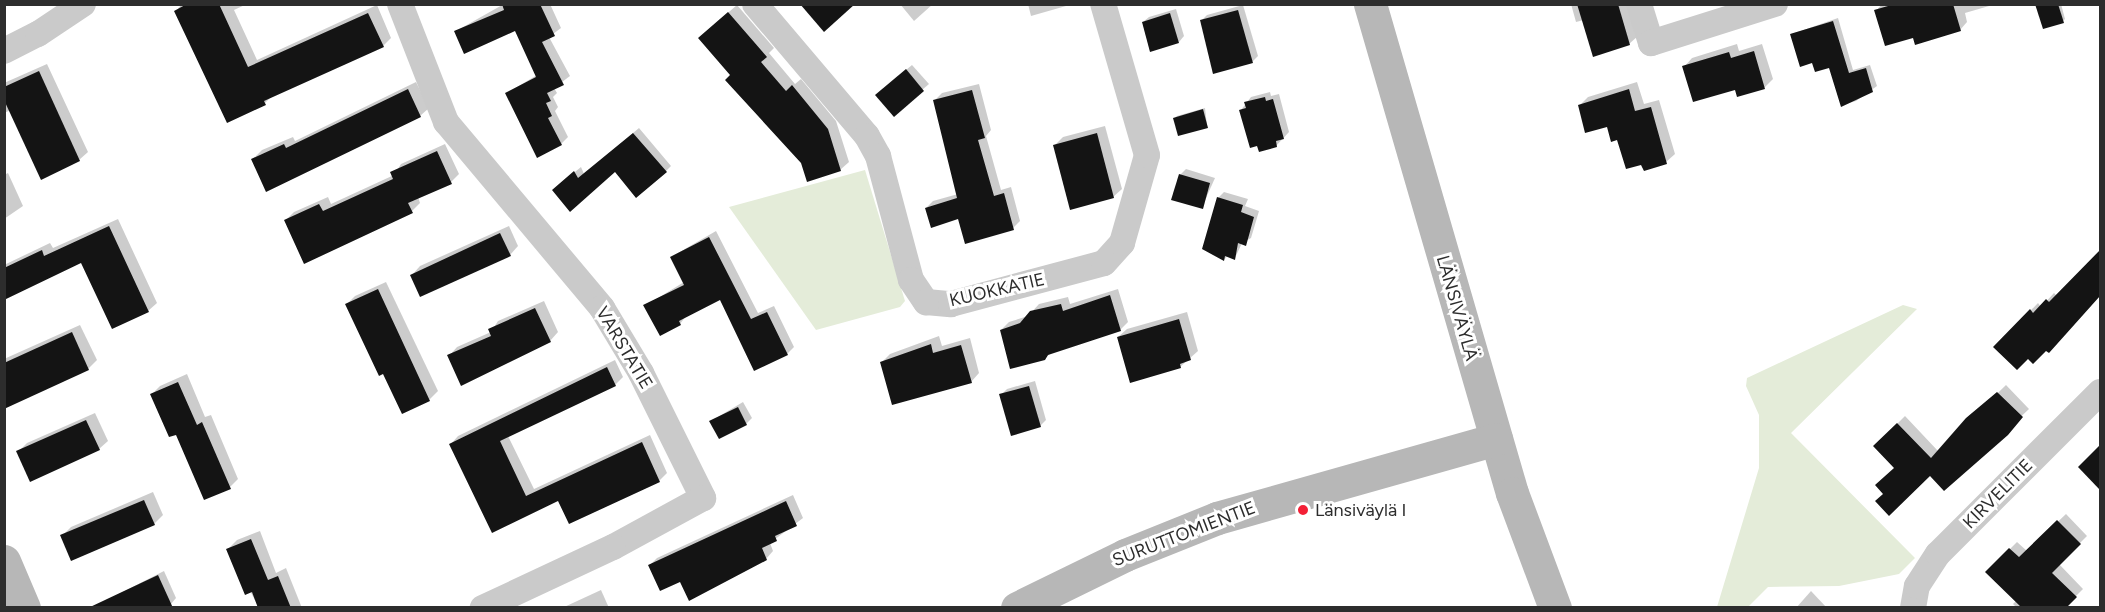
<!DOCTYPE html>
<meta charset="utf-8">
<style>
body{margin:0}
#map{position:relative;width:2105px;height:612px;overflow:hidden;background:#fff;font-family:Figtree,sans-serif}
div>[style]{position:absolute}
.green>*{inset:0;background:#e4ecd9}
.shadow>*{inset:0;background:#0003}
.building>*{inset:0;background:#141414}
.street>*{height:26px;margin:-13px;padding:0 13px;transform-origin:13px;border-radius:13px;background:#cacaca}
.secondary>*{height:33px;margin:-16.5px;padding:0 16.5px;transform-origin:16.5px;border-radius:16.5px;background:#b7b7b7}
.dots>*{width:16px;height:16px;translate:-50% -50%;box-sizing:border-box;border:3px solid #fff;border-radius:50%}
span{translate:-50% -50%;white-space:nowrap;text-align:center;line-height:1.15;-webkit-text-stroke:6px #fff;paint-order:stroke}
.street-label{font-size:18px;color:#2d2d2d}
.poi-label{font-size:18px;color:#2d2d2d}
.left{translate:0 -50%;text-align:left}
.frame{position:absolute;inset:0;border:6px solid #2d2d2d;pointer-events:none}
</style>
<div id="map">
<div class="green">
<i style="clip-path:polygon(865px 170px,905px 301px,900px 307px,816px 330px,729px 207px)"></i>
<i style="clip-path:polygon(1903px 305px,1917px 309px,1791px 433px,1915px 558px,1899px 574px,1839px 586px,1768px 587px,1748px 607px,1717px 607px,1759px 468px,1759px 415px,1746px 386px,1747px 378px)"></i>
</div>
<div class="shadow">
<i style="clip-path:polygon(182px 4px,247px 4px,234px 10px,257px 60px,377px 5px,391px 38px,383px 46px,272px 96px,265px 103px,176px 11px)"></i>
<i style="clip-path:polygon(504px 4px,550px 4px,561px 28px,549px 37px,570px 76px,554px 88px,557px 93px,553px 97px,558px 107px,555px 111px,568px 137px,561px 144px,507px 93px,537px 75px,516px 30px,456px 31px)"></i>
<i style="clip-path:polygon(900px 4px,933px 4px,914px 21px)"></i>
<i style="clip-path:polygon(1028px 4px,1073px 4px,1031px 16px)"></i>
<i style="clip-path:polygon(1571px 4px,1628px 4px,1638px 36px,1629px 44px,1584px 20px,1576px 22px)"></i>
<i style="clip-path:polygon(1882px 4px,1996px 4px,1965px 13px,1967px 22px,1960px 30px,1914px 36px,1876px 11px)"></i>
<i style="clip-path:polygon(2037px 4px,2061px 4px,2065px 19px,2063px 21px)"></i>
<i style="clip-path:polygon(737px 5px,774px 48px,769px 53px,795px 84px,801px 79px,836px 121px,849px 162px,840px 170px,803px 162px,732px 75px,708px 30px)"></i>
<i style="clip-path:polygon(1243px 5px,1258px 56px,1253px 61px,1214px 72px,1201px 21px,1207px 15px)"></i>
<i style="clip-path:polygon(1176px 9px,1184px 36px,1179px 42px,1143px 22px,1149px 17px)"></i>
<i style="clip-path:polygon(1838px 18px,1853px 70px,1870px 65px,1877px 86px,1856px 101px,1842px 105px,1830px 66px,1814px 61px,1792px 34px)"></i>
<i style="clip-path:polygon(1737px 44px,1739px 51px,1762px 44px,1773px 79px,1765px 87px,1738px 96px,1736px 88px,1684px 67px,1692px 58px)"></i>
<i style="clip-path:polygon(47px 64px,88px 152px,79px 160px,11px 110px,4px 113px,4px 83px)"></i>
<i style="clip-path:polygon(912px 65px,929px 84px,894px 114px,883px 89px)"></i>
<i style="clip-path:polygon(416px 82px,429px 108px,420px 116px,253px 159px,262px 150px,293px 137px,295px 141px)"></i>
<i style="clip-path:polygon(1637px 82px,1644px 104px,1659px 100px,1675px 154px,1666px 162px,1618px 138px,1608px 125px,1579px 106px,1588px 97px)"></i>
<i style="clip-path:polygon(979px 84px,991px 130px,986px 136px,1001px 190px,1011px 187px,1020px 221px,1013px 228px,926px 208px,933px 201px,958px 194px,935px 100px,942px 93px)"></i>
<i style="clip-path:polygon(1270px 92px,1271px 96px,1279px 94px,1289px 132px,1276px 146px,1241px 110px,1251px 97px)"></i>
<i style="clip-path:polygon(1205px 108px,1207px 126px,1175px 118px,1177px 116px)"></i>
<i style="clip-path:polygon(1105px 126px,1122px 189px,1113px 197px,1055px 145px,1063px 137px)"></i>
<i style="clip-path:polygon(639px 128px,671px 166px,666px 171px,615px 170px,559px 185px,581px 167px,584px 174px)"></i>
<i style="clip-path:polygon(445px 144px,459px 174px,451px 182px,418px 197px,420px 203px,412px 211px,286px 220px,294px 212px,328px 197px,331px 204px,394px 175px,401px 164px)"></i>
<i style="clip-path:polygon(1186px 169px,1215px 178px,1202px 207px,1180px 175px)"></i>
<i style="clip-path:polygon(8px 173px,23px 206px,4px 219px,4px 175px)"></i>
<i style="clip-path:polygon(1224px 192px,1248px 199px,1245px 206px,1259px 211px,1251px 238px,1242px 243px,1235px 258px,1228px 255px,1224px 260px,1218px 198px)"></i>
<i style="clip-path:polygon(118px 219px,157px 303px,148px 311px,82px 261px,4px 298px,4px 265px,50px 243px,53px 248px)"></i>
<i style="clip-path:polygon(509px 226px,518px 246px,510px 255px,412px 275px,420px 266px)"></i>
<i style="clip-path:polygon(716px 231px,758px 313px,774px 306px,794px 347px,787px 354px,721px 298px,686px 316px,680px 324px,645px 306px,684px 282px,671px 257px)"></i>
<i style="clip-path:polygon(2100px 252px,2100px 295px,2056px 344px,2028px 357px,1995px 347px,2038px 303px,2041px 307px,2054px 293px,2057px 296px)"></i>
<i style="clip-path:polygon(386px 282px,438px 391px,429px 400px,384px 372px,347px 304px,355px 296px)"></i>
<i style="clip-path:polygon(1118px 289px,1128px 322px,1121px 329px,1051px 353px,1044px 359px,1001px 330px,1009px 322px,1028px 316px,1039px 304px,1068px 297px,1070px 304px)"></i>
<i style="clip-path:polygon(544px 301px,558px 332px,550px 341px,449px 356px,457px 347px,491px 332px,498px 321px)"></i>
<i style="clip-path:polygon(1187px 312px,1198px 351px,1180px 367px,1118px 337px,1127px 329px)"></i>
<i style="clip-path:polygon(80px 325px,97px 360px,88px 369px,4px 407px,4px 359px)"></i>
<i style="clip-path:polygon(939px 336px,942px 346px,970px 338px,979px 373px,971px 382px,881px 363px,890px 354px)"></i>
<i style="clip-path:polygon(615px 360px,623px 377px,615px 385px,508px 436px,534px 489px,650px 435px,667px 473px,659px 481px,559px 499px,492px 531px,451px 444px,458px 436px)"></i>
<i style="clip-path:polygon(187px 374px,205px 417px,211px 415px,238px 479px,230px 487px,177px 433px,152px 394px,160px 386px)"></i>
<i style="clip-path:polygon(1035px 381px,1046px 420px,1040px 426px,1001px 395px,1007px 389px)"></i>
<i style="clip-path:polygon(2006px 385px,2029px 409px,1944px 489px,1930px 474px,1885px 494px,1895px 467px,1875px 446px,1905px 416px,1938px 451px)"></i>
<i style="clip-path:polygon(743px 402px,752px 418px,746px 424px,711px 421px)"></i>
<i style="clip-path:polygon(95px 413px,108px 441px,99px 449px,18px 452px,27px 443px)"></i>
<i style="clip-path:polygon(2100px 445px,2100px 488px,2080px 467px)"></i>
<i style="clip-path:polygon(153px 492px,163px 515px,154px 524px,62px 536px,71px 527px)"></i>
<i style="clip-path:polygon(793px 495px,803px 518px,770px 543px,773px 551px,766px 559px,681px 580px,650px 565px,657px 558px)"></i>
<i style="clip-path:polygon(2066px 514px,2087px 536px,2059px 564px,2083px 589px,2064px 608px,2017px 608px,2013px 604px,2017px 600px,1987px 572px,2017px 542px,2027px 551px)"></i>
<i style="clip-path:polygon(260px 531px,276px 573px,286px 568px,302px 608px,259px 608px,228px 549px,237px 540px)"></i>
<i style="clip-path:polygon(164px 571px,176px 598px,171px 604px,93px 607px)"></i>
<i style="clip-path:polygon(601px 590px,609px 608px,562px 608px)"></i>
<i style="clip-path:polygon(1811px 591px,1827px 608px,1796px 608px)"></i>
</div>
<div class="building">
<i style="clip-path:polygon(187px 4px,219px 4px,248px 67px,368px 13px,384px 47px,264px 101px,266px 105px,227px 123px,174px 11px)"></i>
<i style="clip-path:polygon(502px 4px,540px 4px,555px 36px,542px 42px,564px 85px,547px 93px,551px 101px,546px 103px,552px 116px,548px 118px,562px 145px,537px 158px,505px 93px,536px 77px,515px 31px,464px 54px,454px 31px,504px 10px)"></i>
<i style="clip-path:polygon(800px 4px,855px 4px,824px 32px)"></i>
<i style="clip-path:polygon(1577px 4px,1618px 4px,1630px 45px,1593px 57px)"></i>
<i style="clip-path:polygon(1895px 4px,1953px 4px,1961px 31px,1915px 45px,1913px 38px,1885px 46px,1874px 10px)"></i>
<i style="clip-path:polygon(2035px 4px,2058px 4px,2064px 23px,2043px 29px)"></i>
<i style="clip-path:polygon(1238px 10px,1253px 63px,1213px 74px,1200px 20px)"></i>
<i style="clip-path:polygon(728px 12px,767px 57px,761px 62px,786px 91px,792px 85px,828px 129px,841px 171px,807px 182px,801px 163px,725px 80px,730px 75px,698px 38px)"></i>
<i style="clip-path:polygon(1170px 13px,1179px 43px,1150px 52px,1142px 22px)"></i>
<i style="clip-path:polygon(1833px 21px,1849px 73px,1866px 68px,1873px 92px,1841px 107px,1829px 68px,1815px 72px,1812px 63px,1800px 67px,1790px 34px)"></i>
<i style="clip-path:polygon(1754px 51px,1765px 89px,1737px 97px,1735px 90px,1693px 102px,1682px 66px,1729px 52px,1731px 58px)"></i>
<i style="clip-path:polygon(906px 69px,924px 91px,894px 117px,875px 95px)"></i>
<i style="clip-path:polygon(39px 71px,80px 161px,41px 180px,4px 100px,4px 87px)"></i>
<i style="clip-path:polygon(408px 89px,421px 117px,266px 192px,251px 159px,284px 144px,286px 148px)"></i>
<i style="clip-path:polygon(1629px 89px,1635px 111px,1651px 107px,1667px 164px,1644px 171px,1641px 165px,1626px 169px,1617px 140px,1611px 142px,1607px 127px,1585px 133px,1578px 105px)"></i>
<i style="clip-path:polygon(972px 90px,985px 138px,978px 140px,994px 196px,1004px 193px,1014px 230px,965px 244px,958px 219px,931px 228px,925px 208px,957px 198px,933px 100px)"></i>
<i style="clip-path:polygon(1265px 97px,1266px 101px,1273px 99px,1284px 139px,1276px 141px,1277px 147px,1259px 152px,1257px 146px,1250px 148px,1239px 110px,1246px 108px,1244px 102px)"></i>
<i style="clip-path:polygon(1203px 109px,1208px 128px,1178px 136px,1173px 118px)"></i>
<i style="clip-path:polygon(633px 133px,667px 172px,636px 198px,615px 172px,570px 212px,552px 190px,574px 171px,578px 178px)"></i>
<i style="clip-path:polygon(1097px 133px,1114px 198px,1070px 210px,1053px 145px)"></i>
<i style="clip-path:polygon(437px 151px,452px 184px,408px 203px,413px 213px,304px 264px,284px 220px,319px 204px,323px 211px,393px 179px,390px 172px)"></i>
<i style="clip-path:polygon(1179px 174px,1210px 183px,1203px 209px,1171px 200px)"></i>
<i style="clip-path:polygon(1217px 197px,1243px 205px,1241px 212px,1254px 217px,1246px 246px,1238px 243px,1235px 260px,1225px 256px,1224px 261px,1202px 249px)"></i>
<i style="clip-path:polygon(109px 226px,149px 312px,112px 329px,81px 263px,4px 300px,4px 268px,42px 250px,44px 256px)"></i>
<i style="clip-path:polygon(500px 233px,511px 256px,420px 297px,410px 275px)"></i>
<i style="clip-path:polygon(709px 237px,751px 319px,767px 312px,788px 355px,754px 371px,720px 300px,679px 321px,681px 325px,660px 336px,643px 305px,684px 285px,670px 257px)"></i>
<i style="clip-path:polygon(2100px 250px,2100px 296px,2049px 353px,2046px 351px,2033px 364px,2028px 359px,2017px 370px,1993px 347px,2030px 309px,2033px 313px,2046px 299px,2049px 302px)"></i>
<i style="clip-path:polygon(378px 289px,430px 401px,402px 414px,383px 374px,379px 376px,345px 304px)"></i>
<i style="clip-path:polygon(1110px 295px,1121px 331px,1048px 355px,1045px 360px,1010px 369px,1000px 330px,1020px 323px,1030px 311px,1061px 304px,1063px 311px)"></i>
<i style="clip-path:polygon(535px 308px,551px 342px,461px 386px,447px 355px,491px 336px,488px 329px)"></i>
<i style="clip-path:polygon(1179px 319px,1191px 360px,1180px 364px,1181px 368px,1130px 383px,1117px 337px)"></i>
<i style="clip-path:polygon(72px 332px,89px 370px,4px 409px,4px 363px)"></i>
<i style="clip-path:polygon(931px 344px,933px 353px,961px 345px,972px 383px,892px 405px,880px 362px)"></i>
<i style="clip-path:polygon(607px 367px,616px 386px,500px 441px,526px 496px,642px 442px,660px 482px,569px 524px,558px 501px,492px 533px,449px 444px)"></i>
<i style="clip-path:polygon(178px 382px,197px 425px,202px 422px,231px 489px,204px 500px,176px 435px,169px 437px,150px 394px)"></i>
<i style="clip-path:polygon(1029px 386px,1041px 427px,1011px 436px,999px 394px)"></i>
<i style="clip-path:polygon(1997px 392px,2023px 417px,2008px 435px,1944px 491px,1930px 476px,1889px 516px,1875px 501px,1883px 494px,1875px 485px,1894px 468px,1873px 446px,1897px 423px,1931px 458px,1966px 418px)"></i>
<i style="clip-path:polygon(738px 407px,747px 425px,719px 439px,709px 421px)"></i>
<i style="clip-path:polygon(86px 420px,100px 450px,30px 482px,16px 451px)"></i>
<i style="clip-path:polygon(2100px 445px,2100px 490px,2078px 467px)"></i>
<i style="clip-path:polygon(144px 500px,155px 525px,71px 561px,60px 535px)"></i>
<i style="clip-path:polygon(786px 501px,797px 526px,775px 536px,777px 541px,762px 548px,767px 560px,689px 601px,680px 582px,660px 591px,648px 565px)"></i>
<i style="clip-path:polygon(2057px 520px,2081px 544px,2052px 573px,2077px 597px,2066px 608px,2022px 608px,1985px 572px,2009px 548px,2019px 557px)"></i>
<i style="clip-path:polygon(251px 539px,268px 580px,278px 576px,291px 608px,258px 608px,252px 592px,245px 595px,226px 549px)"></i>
<i style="clip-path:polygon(158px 575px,173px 608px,88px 608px)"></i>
</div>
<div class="street">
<i style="left:400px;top:4px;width:127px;rotate:68.7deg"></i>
<i style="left:446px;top:122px;width:243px;rotate:50deg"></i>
<i style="left:602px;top:308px;width:76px;rotate:59deg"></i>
<i style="left:641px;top:373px;width:140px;rotate:63.6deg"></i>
<i style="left:703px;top:498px;width:102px;rotate:151.4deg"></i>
<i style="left:613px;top:547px;width:144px;rotate:154.9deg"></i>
<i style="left:755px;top:4px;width:173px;rotate:49.7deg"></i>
<i style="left:867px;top:136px;width:23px;rotate:61deg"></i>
<i style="left:878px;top:156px;width:128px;rotate:75.1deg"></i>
<i style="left:911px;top:280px;width:27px;rotate:56deg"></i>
<i style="left:926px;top:302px;width:25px;rotate:5deg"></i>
<i style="left:951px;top:304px;width:158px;rotate:-15deg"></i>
<i style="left:1104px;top:263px;width:27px;rotate:-48deg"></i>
<i style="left:1122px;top:243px;width:91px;rotate:-74.1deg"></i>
<i style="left:1147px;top:155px;width:157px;rotate:-106.2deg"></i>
<i style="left:1639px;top:4px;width:41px;rotate:72.9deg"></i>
<i style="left:1651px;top:43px;width:130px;rotate:-17.5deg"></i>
<i style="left:4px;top:51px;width:38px;rotate:-27deg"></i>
<i style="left:38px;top:34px;width:54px;rotate:-33.7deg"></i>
<i style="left:1913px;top:608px;width:22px;rotate:-80deg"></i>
<i style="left:1917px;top:586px;width:38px;rotate:-57deg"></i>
<i style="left:1938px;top:554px;width:229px;rotate:-45deg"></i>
</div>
<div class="secondary">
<i style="left:1370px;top:4px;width:509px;rotate:73.81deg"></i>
<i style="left:1512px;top:493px;width:123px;rotate:69.5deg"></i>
<i style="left:4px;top:561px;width:51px;rotate:66.9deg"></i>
<i style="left:1017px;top:608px;width:120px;rotate:-26.1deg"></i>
<i style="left:1125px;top:555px;width:99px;rotate:-21.9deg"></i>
<i style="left:1217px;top:518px;width:290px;rotate:-15.8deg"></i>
</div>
<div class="dots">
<i style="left:1303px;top:510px;background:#f32036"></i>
</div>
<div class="street-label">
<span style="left:997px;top:290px;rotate:-13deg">KUOKKATIE</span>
<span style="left:1457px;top:308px;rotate:74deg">LÄNSIVÄYLÄ</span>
<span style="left:624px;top:348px;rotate:59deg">VARSTATIE</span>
<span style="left:1998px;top:494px;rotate:-45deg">KIRVELITIE</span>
<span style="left:1184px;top:534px;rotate:-21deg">SURUTTOMIENTIE</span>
</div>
<div class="poi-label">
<span class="left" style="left:1315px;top:510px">Länsiväylä I</span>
</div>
<div class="frame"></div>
</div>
